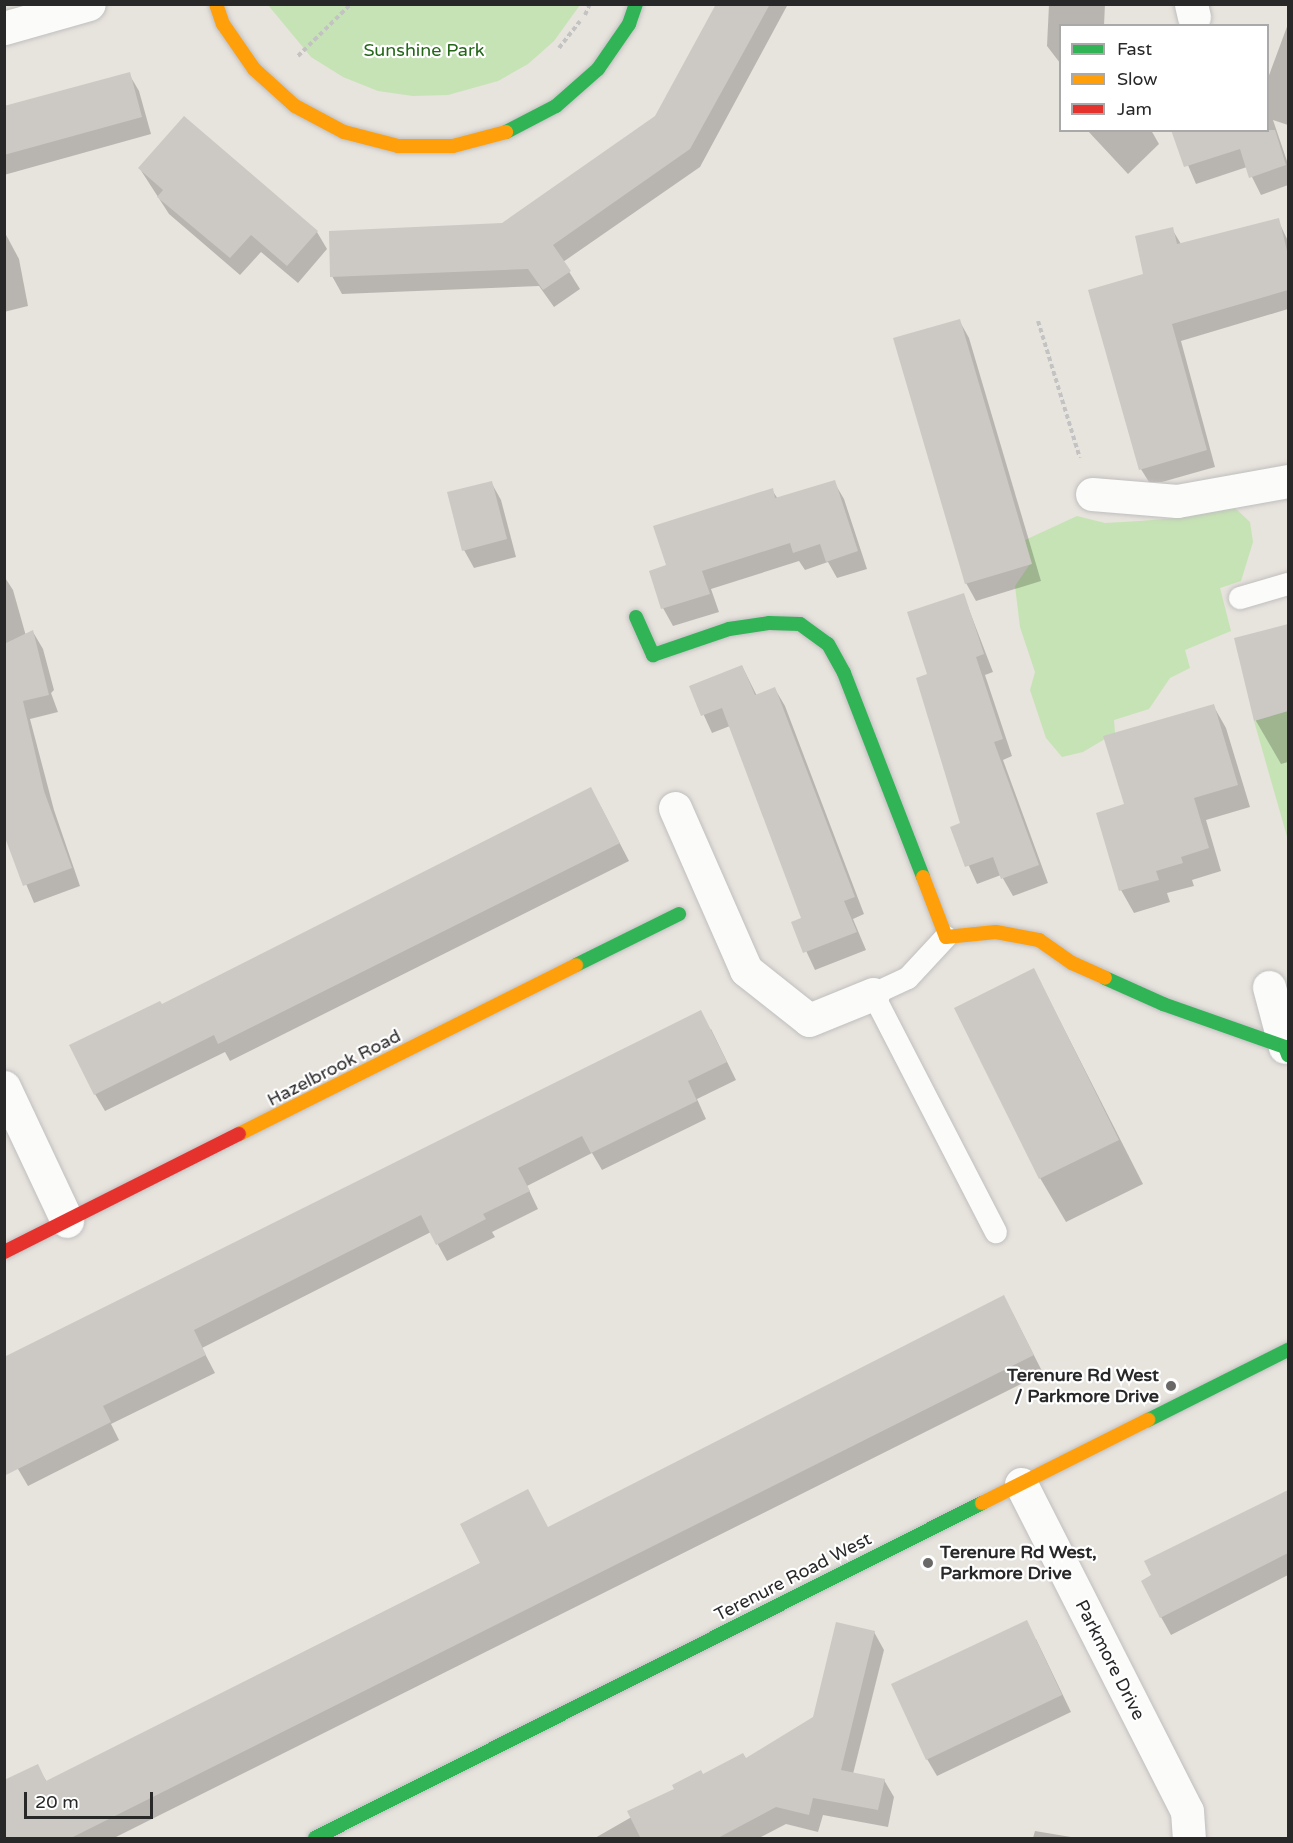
<!DOCTYPE html>
<style>
body{margin:0}
#map{position:relative;width:1293px;height:1843px;overflow:hidden;background:#e7e3dd;font-family:"Varela Round",sans-serif}
div>[style]{position:absolute}
.green>*{inset:0;background:#c6e3b5}
.shadow>*{inset:0;background:#0003}
.building>*{inset:0;background:#ccc9c4}
.path>*{height:4px;margin-top:-2px;transform-origin:0;background:repeating-linear-gradient(90deg,#c4c3c3 0 4.5px,transparent 0 7.5px)}
.roads{filter:drop-shadow(0 0 2px #c0bfbf) drop-shadow(0 0 2px #c0bfbf)}
.lane>*{height:22px;margin:-11px;padding:0 11px;transform-origin:11px;border-radius:11px;background:#fbfbfa}
.street>*{height:33px;margin:-16.5px;padding:0 16.5px;transform-origin:16.5px;border-radius:16.5px;background:#fbfbfa}
.fast>*{height:14px;margin:-7px;padding:0 7px;transform-origin:7px;border-radius:7px;background:#30b455}
.slow>*{height:14px;margin:-7px;padding:0 7px;transform-origin:7px;border-radius:7px;background:#ff9f0a}
.jam>*{height:14px;margin:-7px;padding:0 7px;transform-origin:7px;border-radius:7px;background:#e5322d}
.dots>*{width:16px;height:16px;translate:-50% -50%;box-sizing:border-box;border:3px solid #fff;border-radius:50%}
span{translate:-50% -50%;white-space:nowrap;text-align:center;line-height:1.15;-webkit-text-stroke:4.5px #fff;paint-order:stroke}
.park-label{font-size:18px;color:#246618}
.street-label{font-size:18px;color:#282828}
.poi-label{font-size:18px;color:#282828;font-weight:700}
.right{translate:-100% -50%;text-align:right}
.left{translate:0 -50%;text-align:left}
.frame{position:absolute;inset:0;border:6px solid #282828;pointer-events:none}
.legend{position:absolute;left:1059px;top:24px;width:210px;height:108px;box-sizing:border-box;background:#fff;border:2px solid #a9a9a9;margin:0;padding:8px 10px;list-style:none;font-size:18px;color:#282828}
.legend li{display:flex;align-items:center;gap:12px;height:30px}
.legend b{width:30px;border:2px solid #a9a9a9}
.scale{position:absolute;left:24px;top:1792px;width:129px;height:27px;box-sizing:border-box;border:3px solid #282828;border-top:0;padding-left:8px;font-size:18px;line-height:21px;white-space:nowrap;color:#282828;-webkit-text-stroke:4px #fff;paint-order:stroke}
</style>
<div id="map">
<div class="green">
<i style="clip-path:polygon(268px 5px,580px 5px,554px 41px,528px 64px,498px 81px,448px 95px,413px 96px,378px 91px,343px 77px,311px 57px)"></i>
<i style="clip-path:polygon(1214px 508px,1235px 508px,1250px 522px,1253px 542px,1241px 581px,1220px 588px,1231px 631px,1185px 650px,1190px 668px,1170px 678px,1149px 709px,1114px 720px,1115px 733px,1083px 752px,1062px 757px,1046px 738px,1030px 690px,1035px 672px,1020px 627px,1015px 586px,1030px 564px,1025px 540px,1077px 516px,1105px 523px,1140px 521px,1188px 517px)"></i>
<i style="clip-path:polygon(1288px 711px,1288px 840px,1254px 721px)"></i>
</div>
<div class="shadow">
<i style="clip-path:polygon(718px 4px,788px 4px,700px 167px,563px 262px,580px 289px,554px 307px,539px 286px,342px 294px,332px 276px,503px 225px,656px 117px)"></i>
<i style="clip-path:polygon(1049px 4px,1105px 4px,1104px 26px,1060px 26px,1060px 63px,1047px 46px)"></i>
<i style="clip-path:polygon(1288px 24px,1288px 125px,1273px 120px,1288px 164px,1288px 185px,1261px 195px,1247px 167px,1196px 184px,1173px 130px,1268px 130px,1268px 78px)"></i>
<i style="clip-path:polygon(129px 74px,139px 91px,151px 134px,4px 175px,4px 109px)"></i>
<i style="clip-path:polygon(1087px 130px,1151px 130px,1159px 144px,1128px 174px)"></i>
<i style="clip-path:polygon(140px 169px,317px 232px,327px 249px,298px 283px,261px 252px,240px 275px,169px 214px)"></i>
<i style="clip-path:polygon(1278px 220px,1288px 241px,1288px 309px,1181px 341px,1215px 467px,1162px 482px,1149px 482px,1139px 466px,1145px 275px,1172px 229px,1181px 244px)"></i>
<i style="clip-path:polygon(4px 231px,19px 259px,28px 306px,4px 312px)"></i>
<i style="clip-path:polygon(959px 320px,969px 338px,1041px 581px,976px 601px,966px 583px)"></i>
<i style="clip-path:polygon(491px 482px,501px 500px,516px 557px,474px 568px,464px 550px)"></i>
<i style="clip-path:polygon(834px 482px,844px 499px,867px 569px,837px 578px,828px 562px,805px 570px,799px 561px,711px 589px,719px 612px,673px 626px,663px 608px,668px 566px,772px 490px,778px 499px)"></i>
<i style="clip-path:polygon(4px 576px,13px 590px,26px 636px,33px 632px,43px 649px,54px 690px,51px 693px,58px 712px,30px 719px,54px 810px,80px 886px,34px 903px,4px 831px)"></i>
<i style="clip-path:polygon(963px 594px,993px 672px,985px 675px,1012px 756px,1003px 760px,1048px 883px,1013px 896px,1001px 875px,977px 884px,952px 828px,962px 824px,929px 675px)"></i>
<i style="clip-path:polygon(1288px 625px,1288px 762px,1281px 764px,1256px 721px,1236px 639px)"></i>
<i style="clip-path:polygon(742px 666px,757px 696px,775px 689px,785px 706px,864px 914px,853px 919px,866px 950px,815px 970px,793px 923px,803px 919px,730px 726px,712px 733px,691px 687px)"></i>
<i style="clip-path:polygon(1213px 705px,1226px 728px,1250px 807px,1206px 820px,1221px 871px,1192px 880px,1194px 886px,1167px 893px,1170px 902px,1134px 913px,1121px 890px,1126px 805px)"></i>
<i style="clip-path:polygon(601px 807px,629px 861px,230px 1061px,225px 1052px,105px 1111px,95px 1094px,161px 1006px)"></i>
<i style="clip-path:polygon(1034px 970px,1143px 1184px,1066px 1222px,1040px 1178px)"></i>
<i style="clip-path:polygon(711px 1029px,736px 1080px,697px 1099px,706px 1119px,602px 1170px,592px 1153px,527px 1186px,538px 1209px,492px 1232px,495px 1237px,447px 1261px,431px 1232px,202px 1348px,215px 1373px,111px 1424px,119px 1440px,28px 1486px,18px 1469px,4px 1358px)"></i>
<i style="clip-path:polygon(1013px 1314px,1043px 1373px,114px 1838px,4px 1838px,37px 1766px,47px 1782px,548px 1529px)"></i>
<i style="clip-path:polygon(1288px 1492px,1288px 1575px,1171px 1635px,1161px 1617px,1153px 1576px,1146px 1561px)"></i>
<i style="clip-path:polygon(874px 1632px,884px 1650px,853px 1774px,884px 1780px,894px 1797px,888px 1827px,823px 1815px,818px 1832px,786px 1824px,759px 1838px,595px 1838px,703px 1776px,745px 1760px,815px 1718px)"></i>
<i style="clip-path:polygon(1036px 1639px,1071px 1712px,937px 1776px,927px 1759px)"></i>
<i style="clip-path:polygon(1035px 1831px,1077px 1838px,1033px 1838px)"></i>
</div>
<div class="building">
<i style="clip-path:polygon(716px 4px,770px 4px,690px 149px,553px 245px,571px 271px,543px 290px,528px 269px,330px 277px,329px 231px,502px 223px,655px 116px)"></i>
<i style="clip-path:polygon(130px 72px,142px 117px,4px 155px,4px 106px)"></i>
<i style="clip-path:polygon(184px 116px,318px 231px,287px 266px,251px 235px,230px 258px,157px 197px,163px 190px,138px 168px)"></i>
<i style="clip-path:polygon(1171px 130px,1275px 130px,1286px 165px,1249px 178px,1240px 149px,1184px 167px)"></i>
<i style="clip-path:polygon(1279px 218px,1288px 255px,1288px 290px,1172px 324px,1207px 450px,1139px 470px,1088px 290px,1143px 274px,1135px 236px,1173px 227px,1177px 244px)"></i>
<i style="clip-path:polygon(960px 319px,1032px 564px,965px 584px,893px 338px)"></i>
<i style="clip-path:polygon(835px 480px,858px 551px,826px 562px,820px 544px,793px 553px,790px 543px,702px 571px,710px 594px,661px 609px,649px 571px,666px 565px,653px 526px,773px 488px,775px 498px)"></i>
<i style="clip-path:polygon(492px 481px,507px 539px,462px 551px,447px 492px)"></i>
<i style="clip-path:polygon(964px 593px,984px 654px,976px 657px,1003px 739px,994px 742px,1039px 865px,1001px 879px,993px 857px,965px 867px,950px 827px,960px 823px,916px 678px,927px 674px,907px 612px)"></i>
<i style="clip-path:polygon(1288px 624px,1288px 711px,1254px 721px,1234px 638px)"></i>
<i style="clip-path:polygon(33px 630px,49px 695px,23px 701px,44px 791px,72px 868px,23px 886px,4px 835px,4px 644px)"></i>
<i style="clip-path:polygon(742px 665px,755px 695px,775px 687px,855px 897px,844px 901px,857px 932px,803px 953px,791px 922px,801px 918px,722px 708px,701px 716px,689px 686px)"></i>
<i style="clip-path:polygon(1214px 704px,1238px 785px,1194px 798px,1209px 848px,1181px 857px,1183px 863px,1156px 871px,1159px 880px,1119px 891px,1096px 813px,1124px 804px,1103px 736px)"></i>
<i style="clip-path:polygon(591px 787px,620px 843px,218px 1044px,214px 1035px,94px 1095px,69px 1045px,160px 1001px,162px 1004px)"></i>
<i style="clip-path:polygon(1034px 968px,1119px 1140px,1039px 1179px,954px 1008px)"></i>
<i style="clip-path:polygon(701px 1010px,727px 1062px,688px 1081px,697px 1101px,591px 1153px,582px 1136px,518px 1168px,530px 1191px,483px 1214px,486px 1219px,436px 1245px,421px 1215px,194px 1330px,206px 1355px,103px 1406px,111px 1422px,4px 1476px,4px 1357px)"></i>
<i style="clip-path:polygon(1004px 1295px,1034px 1355px,69px 1839px,4px 1839px,4px 1780px,38px 1764px,46px 1781px,480px 1563px,460px 1524px,528px 1489px,548px 1527px)"></i>
<i style="clip-path:polygon(1288px 1490px,1288px 1553px,1160px 1618px,1141px 1581px,1151px 1575px,1144px 1561px)"></i>
<i style="clip-path:polygon(1027px 1620px,1062px 1695px,926px 1760px,891px 1684px)"></i>
<i style="clip-path:polygon(836px 1622px,875px 1631px,841px 1770px,885px 1779px,878px 1810px,813px 1798px,809px 1815px,776px 1807px,716px 1839px,641px 1839px,627px 1811px,674px 1789px,672px 1785px,701px 1770px,703px 1774px,743px 1753px,746px 1758px,813px 1717px)"></i>
</div>
<div class="path">
<i style="left:585px;top:15px;width:12px;rotate:-66deg"></i>
<i style="left:559px;top:48px;width:34px;rotate:-52deg"></i>
<i style="left:298px;top:56px;width:74px;rotate:-44.5deg"></i>
<i style="left:1038px;top:321px;width:143px;rotate:73deg"></i>
</div>
<div class="roads">
<div class="lane">
<i style="left:1240px;top:598px;width:50px;rotate:-16.3deg"></i>
<i style="left:946px;top:937px;width:56px;rotate:132.8deg"></i>
<i style="left:908px;top:978px;width:38px;rotate:155deg"></i>
<i style="left:873px;top:994px;width:268px;rotate:62.7deg"></i>
</div>
<div class="street">
<i style="left:1191px;top:4px;width:13px;rotate:77deg"></i>
<i style="left:4px;top:28px;width:88px;rotate:-15.8deg"></i>
<i style="left:1092px;top:494px;width:85px;rotate:4.7deg"></i>
<i style="left:1177px;top:501px;width:113px;rotate:-10.2deg"></i>
<i style="left:675px;top:808px;width:177px;rotate:66.3deg"></i>
<i style="left:746px;top:970px;width:80px;rotate:38.4deg"></i>
<i style="left:809px;top:1020px;width:69px;rotate:-22.1deg"></i>
<i style="left:1269px;top:987px;width:62px;rotate:75.1deg"></i>
<i style="left:4px;top:1087px;width:148px;rotate:64.8deg"></i>
<i style="left:1021px;top:1484px;width:367px;rotate:63.1deg"></i>
<i style="left:1187px;top:1811px;width:27px;rotate:86deg"></i>
</div>
<div class="fast">
<i style="left:506px;top:132px;width:56px;rotate:-27.5deg"></i>
<i style="left:556px;top:106px;width:56px;rotate:-41.4deg"></i>
<i style="left:598px;top:69px;width:55px;rotate:-55.4deg"></i>
<i style="left:629px;top:24px;width:21px;rotate:-71deg"></i>
<i style="left:636px;top:617px;width:42px;rotate:65.9deg"></i>
<i style="left:653px;top:655px;width:80px;rotate:-18.9deg"></i>
<i style="left:729px;top:629px;width:40px;rotate:-8.5deg"></i>
<i style="left:769px;top:623px;width:31px;rotate:2deg"></i>
<i style="left:800px;top:624px;width:34px;rotate:36deg"></i>
<i style="left:828px;top:644px;width:33px;rotate:61deg"></i>
<i style="left:844px;top:673px;width:219px;rotate:68.8deg"></i>
<i style="left:576px;top:965px;width:115px;rotate:-26.3deg"></i>
<i style="left:1105px;top:978px;width:64px;rotate:24.1deg"></i>
<i style="left:1163px;top:1004px;width:129px;rotate:19.4deg"></i>
<i style="left:1285px;top:1047px;width:9px;rotate:69deg"></i>
<i style="left:1148px;top:1420px;width:157px;rotate:-26.6deg"></i>
<i style="left:315px;top:1838px;width:746px;rotate:-26.67deg"></i>
</div>
<div class="slow">
<i style="left:216px;top:4px;width:21px;rotate:71deg"></i>
<i style="left:223px;top:24px;width:55px;rotate:55.4deg"></i>
<i style="left:254px;top:69px;width:55px;rotate:42.1deg"></i>
<i style="left:295px;top:106px;width:55px;rotate:28deg"></i>
<i style="left:344px;top:132px;width:56px;rotate:14.5deg"></i>
<i style="left:398px;top:146px;width:55px"></i>
<i style="left:453px;top:146px;width:55px;rotate:-14.8deg"></i>
<i style="left:923px;top:877px;width:64px;rotate:69deg"></i>
<i style="left:946px;top:937px;width:50px;rotate:-5.7deg"></i>
<i style="left:996px;top:932px;width:44px;rotate:10.5deg"></i>
<i style="left:1039px;top:940px;width:40px;rotate:34.9deg"></i>
<i style="left:1072px;top:963px;width:36px;rotate:24deg"></i>
<i style="left:239px;top:1134px;width:377px;rotate:-26.6deg"></i>
<i style="left:982px;top:1503px;width:186px;rotate:-26.6deg"></i>
</div>
<div class="jam">
<i style="left:4px;top:1252px;width:263px;rotate:-26.7deg"></i>
</div>
</div>
<div class="dots">
<i style="left:1171px;top:1386px;background:#6b6967"></i>
<i style="left:928px;top:1563px;background:#6b6967"></i>
</div>
<div class="park-label">
<span style="left:424px;top:50px">Sunshine Park</span>
</div>
<div class="street-label">
<span style="left:334px;top:1068px;rotate:-27deg">Hazelbrook Road</span>
<span style="left:793px;top:1577px;rotate:-27deg">Terenure Road West</span>
<span style="left:1110px;top:1660px;rotate:63deg">Parkmore Drive</span>
</div>
<div class="poi-label">
<span class="right" style="left:1159px;top:1386px">Terenure Rd West<br>/ Parkmore Drive</span>
<span class="left" style="left:940px;top:1563px">Terenure Rd West,<br>Parkmore Drive</span>
</div>
<div class="frame"></div>
<ul class="legend">
<li><b style="height:8px;background:#30b455"></b>Fast</li>
<li><b style="height:8px;background:#ff9f0a"></b>Slow</li>
<li><b style="height:8px;background:#e5322d"></b>Jam</li>
</ul>
<div class="scale">20 m</div>
</div>
